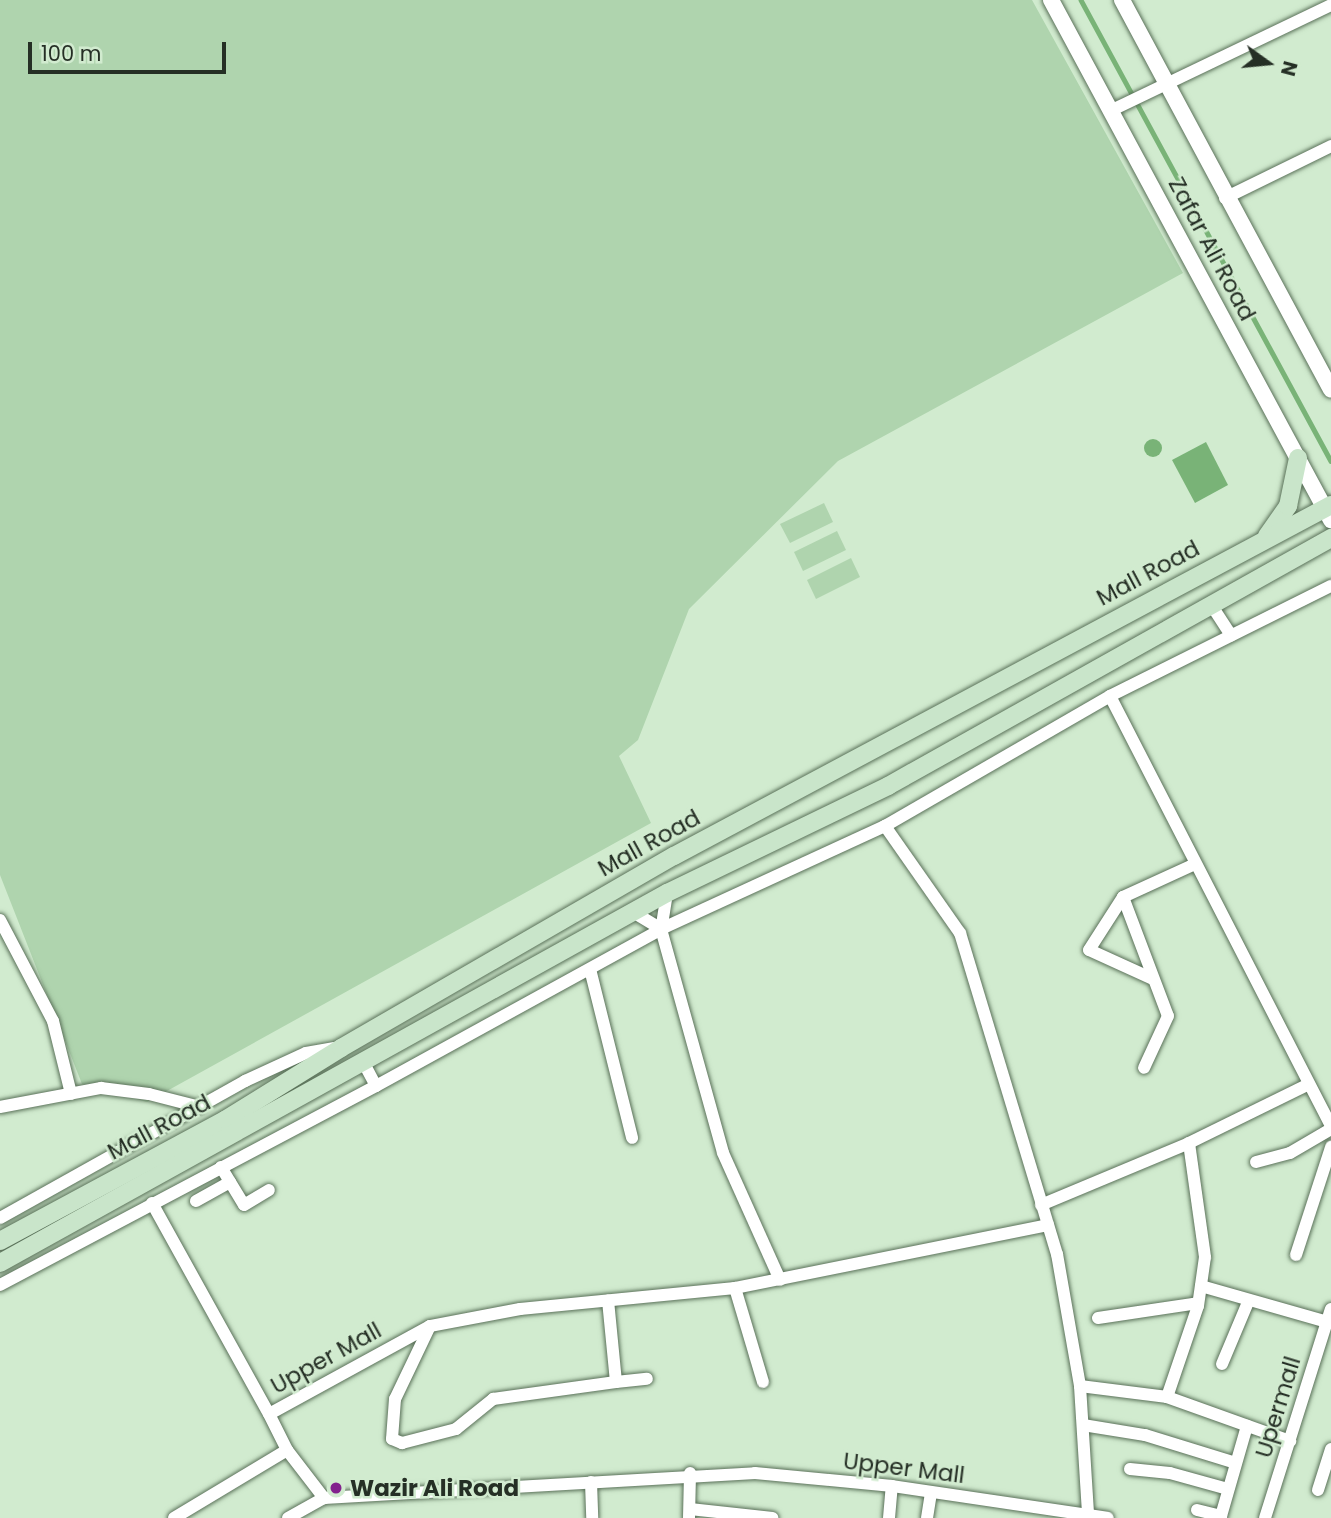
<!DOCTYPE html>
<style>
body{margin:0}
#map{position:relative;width:1331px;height:1518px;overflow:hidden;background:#d1ebcf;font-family:Poppins,sans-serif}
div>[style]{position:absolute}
.green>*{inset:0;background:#afd4ae}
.water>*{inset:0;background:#79b377}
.round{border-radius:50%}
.stream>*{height:4.5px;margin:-2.25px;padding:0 2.25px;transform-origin:2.25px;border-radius:2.25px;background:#79b377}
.roads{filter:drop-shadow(0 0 2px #5a7159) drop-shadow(0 0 2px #5a7159)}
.minor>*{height:12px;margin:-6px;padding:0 6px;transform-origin:6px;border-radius:6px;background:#fff}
.tertiary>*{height:16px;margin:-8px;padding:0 8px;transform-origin:8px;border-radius:8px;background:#fff}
.secondary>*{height:18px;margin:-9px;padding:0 9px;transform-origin:9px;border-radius:9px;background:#c9e5ca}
.dots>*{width:19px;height:19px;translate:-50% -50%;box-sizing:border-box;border:4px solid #d1ebcf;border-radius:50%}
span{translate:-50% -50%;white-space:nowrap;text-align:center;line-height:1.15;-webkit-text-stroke:5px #d1ebcf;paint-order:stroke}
.street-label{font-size:23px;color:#252f25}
.poi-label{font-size:23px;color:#252f25;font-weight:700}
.left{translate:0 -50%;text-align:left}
.north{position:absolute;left:1233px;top:28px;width:70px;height:70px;-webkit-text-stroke:5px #d1ebcf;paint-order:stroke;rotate:105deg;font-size:19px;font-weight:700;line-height:28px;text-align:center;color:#252f25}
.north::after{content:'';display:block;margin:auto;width:24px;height:32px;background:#252f25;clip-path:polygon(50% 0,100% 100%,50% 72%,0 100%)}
.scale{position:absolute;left:28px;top:42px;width:198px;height:32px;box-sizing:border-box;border:4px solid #252f25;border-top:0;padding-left:9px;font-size:21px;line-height:24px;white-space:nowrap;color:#252f25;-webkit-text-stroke:5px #d1ebcf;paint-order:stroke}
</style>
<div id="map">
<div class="green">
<i style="clip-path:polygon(0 0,1032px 0,1183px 273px,838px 461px,689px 609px,638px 740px,619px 756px,651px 823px,147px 1102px,82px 1084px,0 875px)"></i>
<i style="clip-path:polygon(824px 503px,833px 522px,790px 543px,780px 524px)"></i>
<i style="clip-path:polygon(837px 531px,846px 550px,803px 571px,794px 552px)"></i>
<i style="clip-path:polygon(851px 558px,860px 577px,816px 599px,807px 580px)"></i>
</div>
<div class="water">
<i class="round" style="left:1144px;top:439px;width:18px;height:18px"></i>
<i style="clip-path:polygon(1206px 442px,1228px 485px,1195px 503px,1172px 460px)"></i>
</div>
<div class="stream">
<i style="left:1081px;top:0;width:524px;rotate:61.53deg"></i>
</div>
<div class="roads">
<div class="minor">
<i style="left:1112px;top:110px;width:243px;rotate:-25.6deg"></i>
<i style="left:1225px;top:198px;width:118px;rotate:-26.1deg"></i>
<i style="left:1212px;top:606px;width:35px;rotate:57deg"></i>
<i style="left:1110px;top:696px;width:483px;rotate:62.8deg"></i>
<i style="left:885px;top:826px;width:131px;rotate:55deg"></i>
<i style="left:960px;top:933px;width:335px;rotate:73.2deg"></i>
<i style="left:1057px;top:1254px;width:134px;rotate:80.1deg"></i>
<i style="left:1080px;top:1386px;width:128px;rotate:86.4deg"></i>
<i style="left:667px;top:893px;width:36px;rotate:99deg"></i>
<i style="left:661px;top:929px;width:232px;rotate:74.5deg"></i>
<i style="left:723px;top:1153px;width:139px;rotate:65.8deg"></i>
<i style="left:1123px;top:897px;width:127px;rotate:69.3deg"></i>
<i style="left:1168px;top:1016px;width:57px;rotate:114.8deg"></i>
<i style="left:633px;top:912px;width:33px;rotate:31deg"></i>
<i style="left:0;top:920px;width:114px;rotate:62.3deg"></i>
<i style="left:53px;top:1021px;width:75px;rotate:76.1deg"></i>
<i style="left:590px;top:969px;width:174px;rotate:76deg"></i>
<i style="left:1153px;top:979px;width:70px;rotate:-155.6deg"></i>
<i style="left:1089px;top:950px;width:63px;rotate:-57.3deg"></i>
<i style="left:1123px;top:897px;width:79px;rotate:-24.6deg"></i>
<i style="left:376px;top:1086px;width:325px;rotate:-28.8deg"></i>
<i style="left:661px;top:929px;width:247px;rotate:-24.7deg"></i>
<i style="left:885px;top:826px;width:260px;rotate:-30deg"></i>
<i style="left:1110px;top:696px;width:247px;rotate:-26.5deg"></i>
<i style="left:0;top:1107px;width:103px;rotate:-10.7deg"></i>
<i style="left:101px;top:1088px;width:48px;rotate:7.1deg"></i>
<i style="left:149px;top:1094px;width:53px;rotate:14.3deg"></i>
<i style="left:1256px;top:1162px;width:35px;rotate:-15deg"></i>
<i style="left:1290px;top:1153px;width:48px;rotate:-30.3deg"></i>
<i style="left:221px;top:1167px;width:44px;rotate:58.8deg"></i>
<i style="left:244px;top:1205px;width:29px;rotate:-31deg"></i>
<i style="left:196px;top:1201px;width:39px;rotate:-29deg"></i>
<i style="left:152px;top:1203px;width:241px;rotate:61deg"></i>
<i style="left:1041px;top:1205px;width:160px;rotate:-22.7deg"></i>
<i style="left:1189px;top:1143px;width:131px;rotate:-26.2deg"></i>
<i style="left:0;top:1218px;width:281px;rotate:-29.2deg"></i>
<i style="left:245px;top:1081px;width:67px;rotate:-24.7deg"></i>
<i style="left:306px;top:1053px;width:29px;rotate:-10deg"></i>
<i style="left:1048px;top:1225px;width:319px;rotate:168.6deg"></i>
<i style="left:735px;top:1288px;width:216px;rotate:174.4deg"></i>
<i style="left:520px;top:1309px;width:92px;rotate:169.3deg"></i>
<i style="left:430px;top:1326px;width:183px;rotate:151.3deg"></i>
<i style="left:269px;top:1414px;width:40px;rotate:63.4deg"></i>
<i style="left:287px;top:1450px;width:61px;rotate:52.4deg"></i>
<i style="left:324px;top:1498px;width:432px;rotate:-3.3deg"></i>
<i style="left:755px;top:1473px;width:138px;rotate:5.4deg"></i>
<i style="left:892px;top:1486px;width:218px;rotate:8.4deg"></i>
<i style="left:1296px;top:1255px;width:114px;rotate:-72deg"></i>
<i style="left:0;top:1285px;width:425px;rotate:-27.9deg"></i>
<i style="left:376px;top:1086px;width:27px;rotate:-118deg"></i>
<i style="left:1201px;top:1286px;width:131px;rotate:15.9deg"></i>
<i style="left:735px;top:1288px;width:98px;rotate:73.4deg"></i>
<i style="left:1098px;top:1318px;width:101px;rotate:-8.5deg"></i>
<i style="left:430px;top:1326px;width:81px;rotate:115.6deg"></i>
<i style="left:395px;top:1399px;width:40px;rotate:94.3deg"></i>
<i style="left:392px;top:1439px;width:11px;rotate:22deg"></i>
<i style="left:402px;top:1443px;width:56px;rotate:-14.5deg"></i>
<i style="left:456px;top:1429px;width:48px;rotate:-39deg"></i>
<i style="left:493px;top:1399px;width:124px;rotate:-7.9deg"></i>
<i style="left:616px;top:1382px;width:82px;rotate:-95.6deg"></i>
<i style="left:1222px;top:1364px;width:67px;rotate:-67.2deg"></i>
<i style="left:616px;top:1382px;width:31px;rotate:-6deg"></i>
<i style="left:1080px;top:1386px;width:88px;rotate:7.2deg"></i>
<i style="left:1167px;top:1397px;width:131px;rotate:19.7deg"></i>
<i style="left:1167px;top:1397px;width:96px;rotate:-71.2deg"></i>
<i style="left:1198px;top:1306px;width:49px;rotate:-81.9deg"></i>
<i style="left:1205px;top:1257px;width:115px;rotate:-98deg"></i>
<i style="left:1083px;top:1425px;width:63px;rotate:9.2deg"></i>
<i style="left:1145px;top:1435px;width:95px;rotate:17.1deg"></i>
<i style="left:1130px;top:1469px;width:40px;rotate:5.7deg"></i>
<i style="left:1170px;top:1473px;width:60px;rotate:15.4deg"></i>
<i style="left:591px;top:1482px;width:36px;rotate:88deg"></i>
<i style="left:1318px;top:1490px;width:43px;rotate:-72.4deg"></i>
<i style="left:690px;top:1509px;width:83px;rotate:6.2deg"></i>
<i style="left:1197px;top:1510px;width:25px;rotate:14deg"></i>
<i style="left:1221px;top:1516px;width:94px;rotate:-73.9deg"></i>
<i style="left:174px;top:1518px;width:132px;rotate:-31deg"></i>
<i style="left:288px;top:1518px;width:41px;rotate:-29.1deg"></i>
<i style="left:689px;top:1518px;width:45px;rotate:-88.7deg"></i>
<i style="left:889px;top:1518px;width:32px;rotate:-85deg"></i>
<i style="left:927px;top:1518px;width:26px;rotate:-81deg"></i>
<i style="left:1265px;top:1518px;width:219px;rotate:-72.5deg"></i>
</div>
<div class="tertiary">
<i style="left:1051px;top:0;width:591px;rotate:61.7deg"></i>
<i style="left:1122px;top:0;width:442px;rotate:61.8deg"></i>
</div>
<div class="secondary">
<i style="left:1267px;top:536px;width:37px;rotate:-55deg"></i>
<i style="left:1288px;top:506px;width:49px;rotate:-78.2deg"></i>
<i style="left:0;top:1241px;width:255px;rotate:-28.3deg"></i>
<i style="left:225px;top:1120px;width:137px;rotate:-31.8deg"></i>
<i style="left:341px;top:1048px;width:384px;rotate:-30deg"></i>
<i style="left:674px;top:856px;width:745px;rotate:-28.11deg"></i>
<i style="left:0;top:1263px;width:763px;rotate:-29.02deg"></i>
<i style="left:667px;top:893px;width:246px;rotate:-25.8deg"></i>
<i style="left:888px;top:786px;width:508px;rotate:-29.24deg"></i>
</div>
</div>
<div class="dots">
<i style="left:336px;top:1488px;background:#83228d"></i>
</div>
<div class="street-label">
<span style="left:1212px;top:249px;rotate:62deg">Zafar Ali Road</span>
<span style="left:1148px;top:573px;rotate:-28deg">Mall Road</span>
<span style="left:649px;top:843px;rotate:-29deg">Mall Road</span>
<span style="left:159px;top:1127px;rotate:-28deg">Mall Road</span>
<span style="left:326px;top:1358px;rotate:-29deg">Upper Mall</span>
<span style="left:1278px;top:1407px;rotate:-73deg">Upermall</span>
<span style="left:904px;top:1468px;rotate:7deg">Upper Mall</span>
</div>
<div class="poi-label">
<span class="left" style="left:350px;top:1488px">Wazir Ali Road</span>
</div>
<div class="north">N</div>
<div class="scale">100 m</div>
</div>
